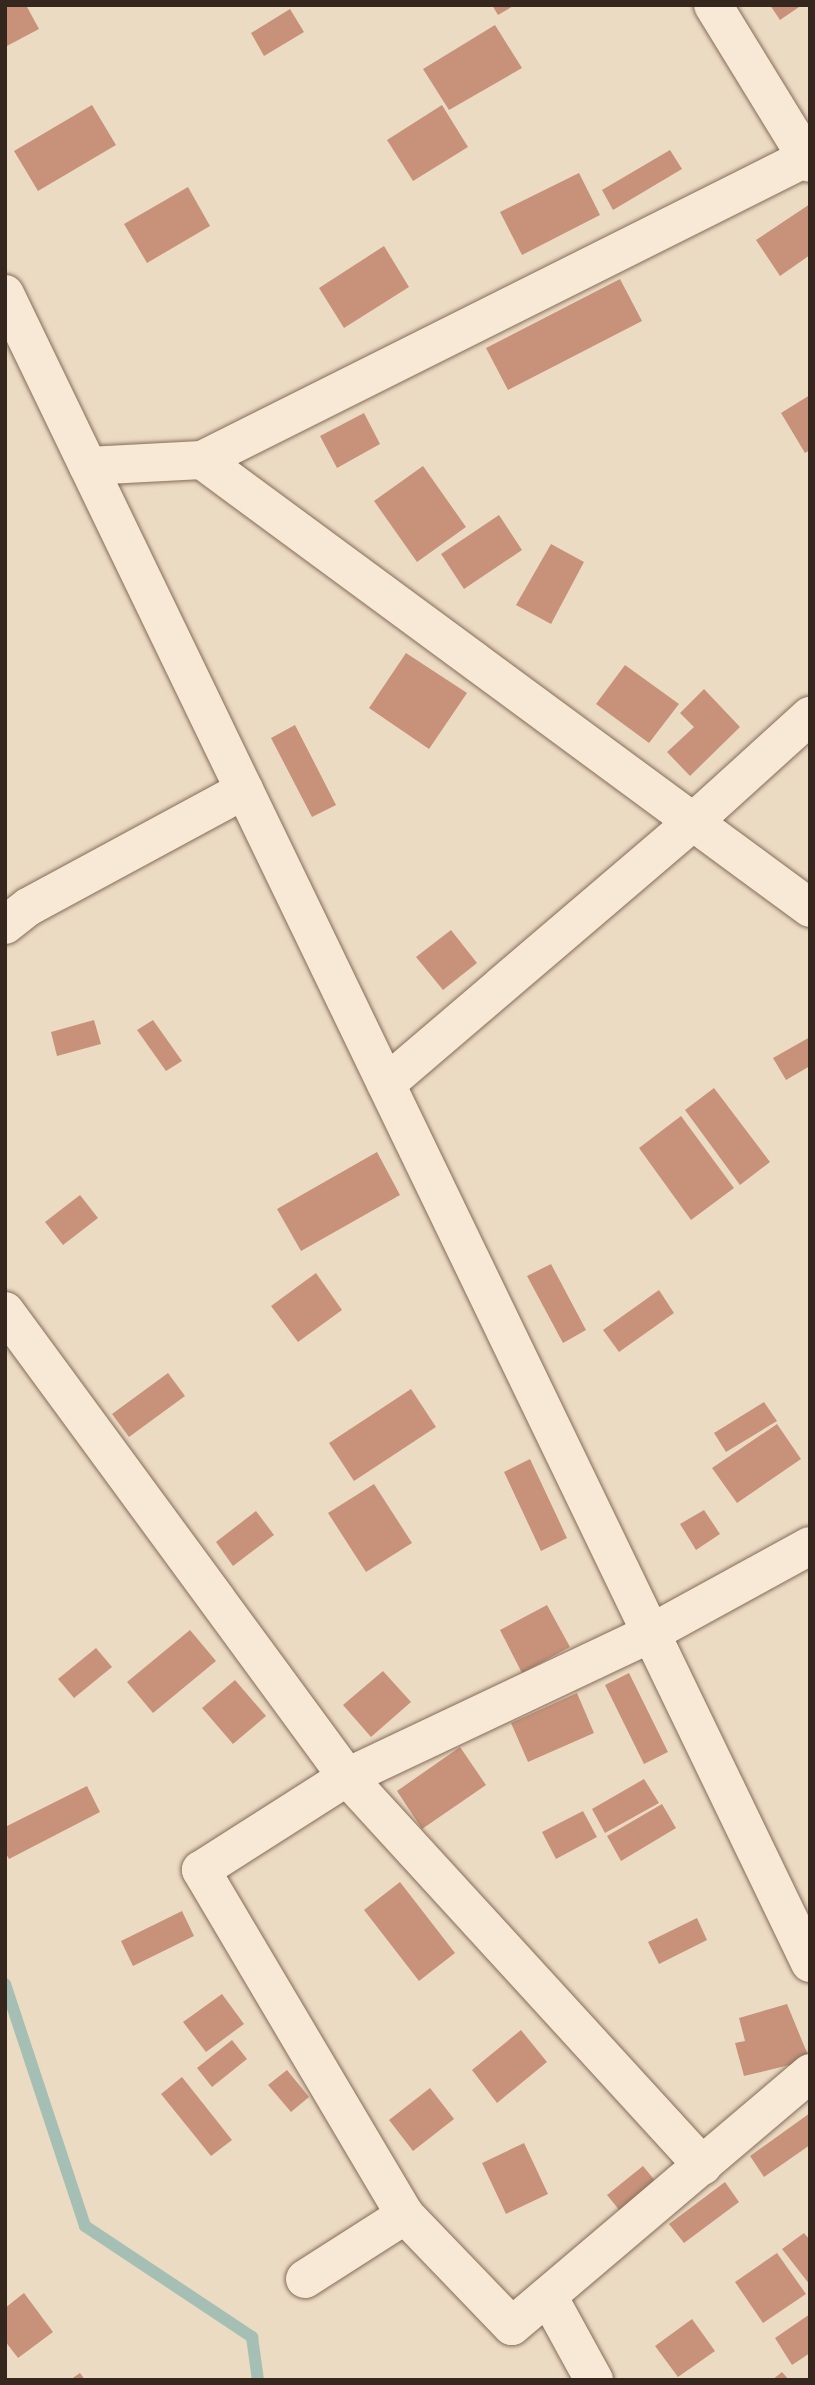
<!DOCTYPE html>
<style>
body{margin:0}
#map{position:relative;width:815px;height:2385px;overflow:hidden;background:#ecdbc3;font-family:Bitter,serif}
div>[style]{position:absolute}
.stream>*{height:12px;margin:-6px;padding:0 6px;transform-origin:6px;border-radius:6px;background:#a5bfb4}
.building>*{inset:0;background:#c8927a}
.roads{filter:drop-shadow(0 0 2px #856c5a) drop-shadow(0 0 2px #856c5a)}
.street>*{height:38px;margin:-19px;padding:0 19px;transform-origin:19px;border-radius:19px;background:#f7e9d5}
span{translate:-50% -50%;white-space:nowrap;text-align:center;line-height:1.15;-webkit-text-stroke:6px #f4e6d2;paint-order:stroke}
.frame{position:absolute;inset:0;border:7px solid #35271e;pointer-events:none}
</style>
<div id="map">
<div class="stream">
<i style="left:5px;top:1984px;width:255px;rotate:71.7deg"></i>
<i style="left:85px;top:2226px;width:201px;rotate:33.6deg"></i>
<i style="left:252px;top:2337px;width:43px;rotate:82.1deg"></i>
</div>
<div class="building">
<i style="clip-path:polygon(5px 5px,26px 5px,39px 29px,5px 47px)"></i>
<i style="clip-path:polygon(492px 5px,515px 5px,498px 15px)"></i>
<i style="clip-path:polygon(770px 5px,802px 5px,780px 20px)"></i>
<i style="clip-path:polygon(290px 9px,304px 32px,264px 56px,251px 33px)"></i>
<i style="clip-path:polygon(495px 25px,522px 68px,449px 110px,423px 69px)"></i>
<i style="clip-path:polygon(92px 105px,116px 145px,38px 191px,14px 151px)"></i>
<i style="clip-path:polygon(442px 105px,468px 147px,413px 181px,387px 140px)"></i>
<i style="clip-path:polygon(670px 150px,682px 169px,613px 210px,602px 190px)"></i>
<i style="clip-path:polygon(579px 173px,600px 215px,522px 255px,500px 212px)"></i>
<i style="clip-path:polygon(188px 187px,210px 226px,147px 263px,124px 224px)"></i>
<i style="clip-path:polygon(810px 204px,810px 255px,780px 276px,756px 240px)"></i>
<i style="clip-path:polygon(384px 246px,409px 287px,344px 328px,319px 288px)"></i>
<i style="clip-path:polygon(620px 279px,642px 321px,508px 390px,486px 348px)"></i>
<i style="clip-path:polygon(810px 395px,810px 450px,805px 453px,781px 413px)"></i>
<i style="clip-path:polygon(364px 413px,380px 444px,337px 468px,320px 436px)"></i>
<i style="clip-path:polygon(423px 466px,466px 527px,417px 562px,374px 501px)"></i>
<i style="clip-path:polygon(499px 515px,522px 550px,464px 589px,441px 554px)"></i>
<i style="clip-path:polygon(551px 544px,584px 562px,551px 624px,516px 605px)"></i>
<i style="clip-path:polygon(406px 653px,467px 693px,429px 749px,369px 708px)"></i>
<i style="clip-path:polygon(625px 665px,679px 704px,649px 743px,596px 704px)"></i>
<i style="clip-path:polygon(704px 689px,740px 727px,690px 776px,667px 752px,694px 727px,680px 713px)"></i>
<i style="clip-path:polygon(295px 725px,336px 805px,312px 817px,271px 738px)"></i>
<i style="clip-path:polygon(451px 930px,477px 963px,443px 990px,416px 957px)"></i>
<i style="clip-path:polygon(94px 1020px,101px 1044px,57px 1056px,51px 1032px)"></i>
<i style="clip-path:polygon(153px 1020px,182px 1061px,166px 1071px,137px 1030px)"></i>
<i style="clip-path:polygon(810px 1037px,810px 1066px,786px 1080px,773px 1058px)"></i>
<i style="clip-path:polygon(714px 1088px,770px 1162px,740px 1185px,685px 1110px)"></i>
<i style="clip-path:polygon(681px 1116px,734px 1188px,691px 1220px,639px 1148px)"></i>
<i style="clip-path:polygon(377px 1152px,400px 1195px,301px 1251px,277px 1209px)"></i>
<i style="clip-path:polygon(80px 1195px,98px 1218px,63px 1245px,45px 1222px)"></i>
<i style="clip-path:polygon(551px 1264px,586px 1330px,563px 1343px,527px 1276px)"></i>
<i style="clip-path:polygon(316px 1273px,342px 1310px,298px 1342px,271px 1306px)"></i>
<i style="clip-path:polygon(659px 1290px,674px 1313px,619px 1352px,603px 1330px)"></i>
<i style="clip-path:polygon(168px 1373px,185px 1396px,129px 1437px,112px 1414px)"></i>
<i style="clip-path:polygon(411px 1389px,436px 1427px,354px 1481px,329px 1443px)"></i>
<i style="clip-path:polygon(764px 1402px,777px 1421px,726px 1452px,714px 1433px)"></i>
<i style="clip-path:polygon(777px 1424px,801px 1459px,737px 1503px,712px 1468px)"></i>
<i style="clip-path:polygon(530px 1459px,567px 1538px,541px 1551px,504px 1472px)"></i>
<i style="clip-path:polygon(374px 1484px,412px 1543px,366px 1572px,328px 1513px)"></i>
<i style="clip-path:polygon(704px 1510px,720px 1534px,696px 1550px,680px 1524px)"></i>
<i style="clip-path:polygon(256px 1511px,274px 1535px,233px 1566px,216px 1542px)"></i>
<i style="clip-path:polygon(547px 1605px,570px 1647px,522px 1673px,500px 1630px)"></i>
<i style="clip-path:polygon(190px 1630px,216px 1661px,153px 1713px,127px 1682px)"></i>
<i style="clip-path:polygon(96px 1648px,112px 1667px,74px 1698px,58px 1679px)"></i>
<i style="clip-path:polygon(383px 1671px,411px 1702px,371px 1737px,343px 1705px)"></i>
<i style="clip-path:polygon(629px 1673px,668px 1752px,644px 1764px,605px 1685px)"></i>
<i style="clip-path:polygon(235px 1680px,266px 1716px,233px 1744px,202px 1708px)"></i>
<i style="clip-path:polygon(577px 1693px,594px 1733px,528px 1762px,511px 1723px)"></i>
<i style="clip-path:polygon(460px 1747px,486px 1785px,422px 1829px,397px 1791px)"></i>
<i style="clip-path:polygon(644px 1779px,659px 1803px,605px 1833px,592px 1809px)"></i>
<i style="clip-path:polygon(87px 1786px,100px 1812px,9px 1859px,5px 1852px,5px 1827px)"></i>
<i style="clip-path:polygon(662px 1804px,676px 1828px,621px 1861px,607px 1836px)"></i>
<i style="clip-path:polygon(583px 1811px,597px 1837px,556px 1859px,542px 1832px)"></i>
<i style="clip-path:polygon(400px 1882px,455px 1953px,419px 1981px,364px 1910px)"></i>
<i style="clip-path:polygon(182px 1911px,194px 1936px,133px 1966px,121px 1941px)"></i>
<i style="clip-path:polygon(697px 1918px,707px 1940px,659px 1964px,648px 1942px)"></i>
<i style="clip-path:polygon(222px 1994px,244px 2024px,206px 2052px,183px 2022px)"></i>
<i style="clip-path:polygon(787px 2004px,810px 2060px,744px 2076px,735px 2043px,745px 2041px,739px 2018px)"></i>
<i style="clip-path:polygon(521px 2030px,547px 2062px,497px 2103px,472px 2070px)"></i>
<i style="clip-path:polygon(232px 2040px,247px 2059px,212px 2087px,197px 2068px)"></i>
<i style="clip-path:polygon(287px 2070px,309px 2097px,291px 2112px,268px 2085px)"></i>
<i style="clip-path:polygon(182px 2077px,232px 2140px,211px 2156px,161px 2094px)"></i>
<i style="clip-path:polygon(430px 2088px,454px 2119px,413px 2151px,389px 2120px)"></i>
<i style="clip-path:polygon(810px 2113px,810px 2145px,764px 2177px,750px 2156px)"></i>
<i style="clip-path:polygon(524px 2143px,548px 2194px,506px 2214px,482px 2163px)"></i>
<i style="clip-path:polygon(643px 2166px,661px 2188px,624px 2216px,607px 2195px)"></i>
<i style="clip-path:polygon(725px 2182px,739px 2202px,684px 2243px,669px 2224px)"></i>
<i style="clip-path:polygon(804px 2233px,810px 2240px,810px 2285px,782px 2249px)"></i>
<i style="clip-path:polygon(777px 2253px,806px 2294px,763px 2323px,735px 2282px)"></i>
<i style="clip-path:polygon(24px 2293px,53px 2332px,18px 2358px,5px 2341px,5px 2308px)"></i>
<i style="clip-path:polygon(810px 2314px,810px 2353px,792px 2365px,775px 2338px)"></i>
<i style="clip-path:polygon(692px 2319px,715px 2351px,678px 2377px,655px 2346px)"></i>
<i style="clip-path:polygon(782px 2372px,789px 2380px,772px 2380px)"></i>
<i style="clip-path:polygon(80px 2373px,85px 2380px,70px 2380px)"></i>
</div>
<div class="roads">
<div class="street">
<i style="left:713px;top:5px;width:185px;rotate:58.5deg"></i>
<i style="left:5px;top:294px;width:1853px;rotate:64.25deg"></i>
<i style="left:202px;top:460px;width:755px;rotate:36.38deg"></i>
<i style="left:88px;top:466px;width:114px;rotate:-3deg"></i>
<i style="left:202px;top:460px;width:675px;rotate:-26.57deg"></i>
<i style="left:5px;top:925px;width:29px;rotate:-38deg"></i>
<i style="left:28px;top:907px;width:246px;rotate:-28.4deg"></i>
<i style="left:386px;top:1084px;width:404px;rotate:-40.5deg"></i>
<i style="left:693px;top:822px;width:158px;rotate:-42.2deg"></i>
<i style="left:5px;top:1311px;width:578px;rotate:53.72deg"></i>
<i style="left:347px;top:1777px;width:527px;rotate:47.54deg"></i>
<i style="left:405px;top:2215px;width:154px;rotate:46.1deg"></i>
<i style="left:512px;top:2326px;width:391px;rotate:-40.3deg"></i>
<i style="left:305px;top:2279px;width:119px;rotate:-32.6deg"></i>
<i style="left:405px;top:2215px;width:401px;rotate:-120.6deg"></i>
<i style="left:201px;top:1870px;width:173px;rotate:-32.5deg"></i>
<i style="left:347px;top:1777px;width:336px;rotate:-25.3deg"></i>
<i style="left:651px;top:1633px;width:181px;rotate:-28.7deg"></i>
<i style="left:548px;top:2296px;width:96px;rotate:61.3deg"></i>
</div>
</div>
<div class="frame"></div>
</div>
